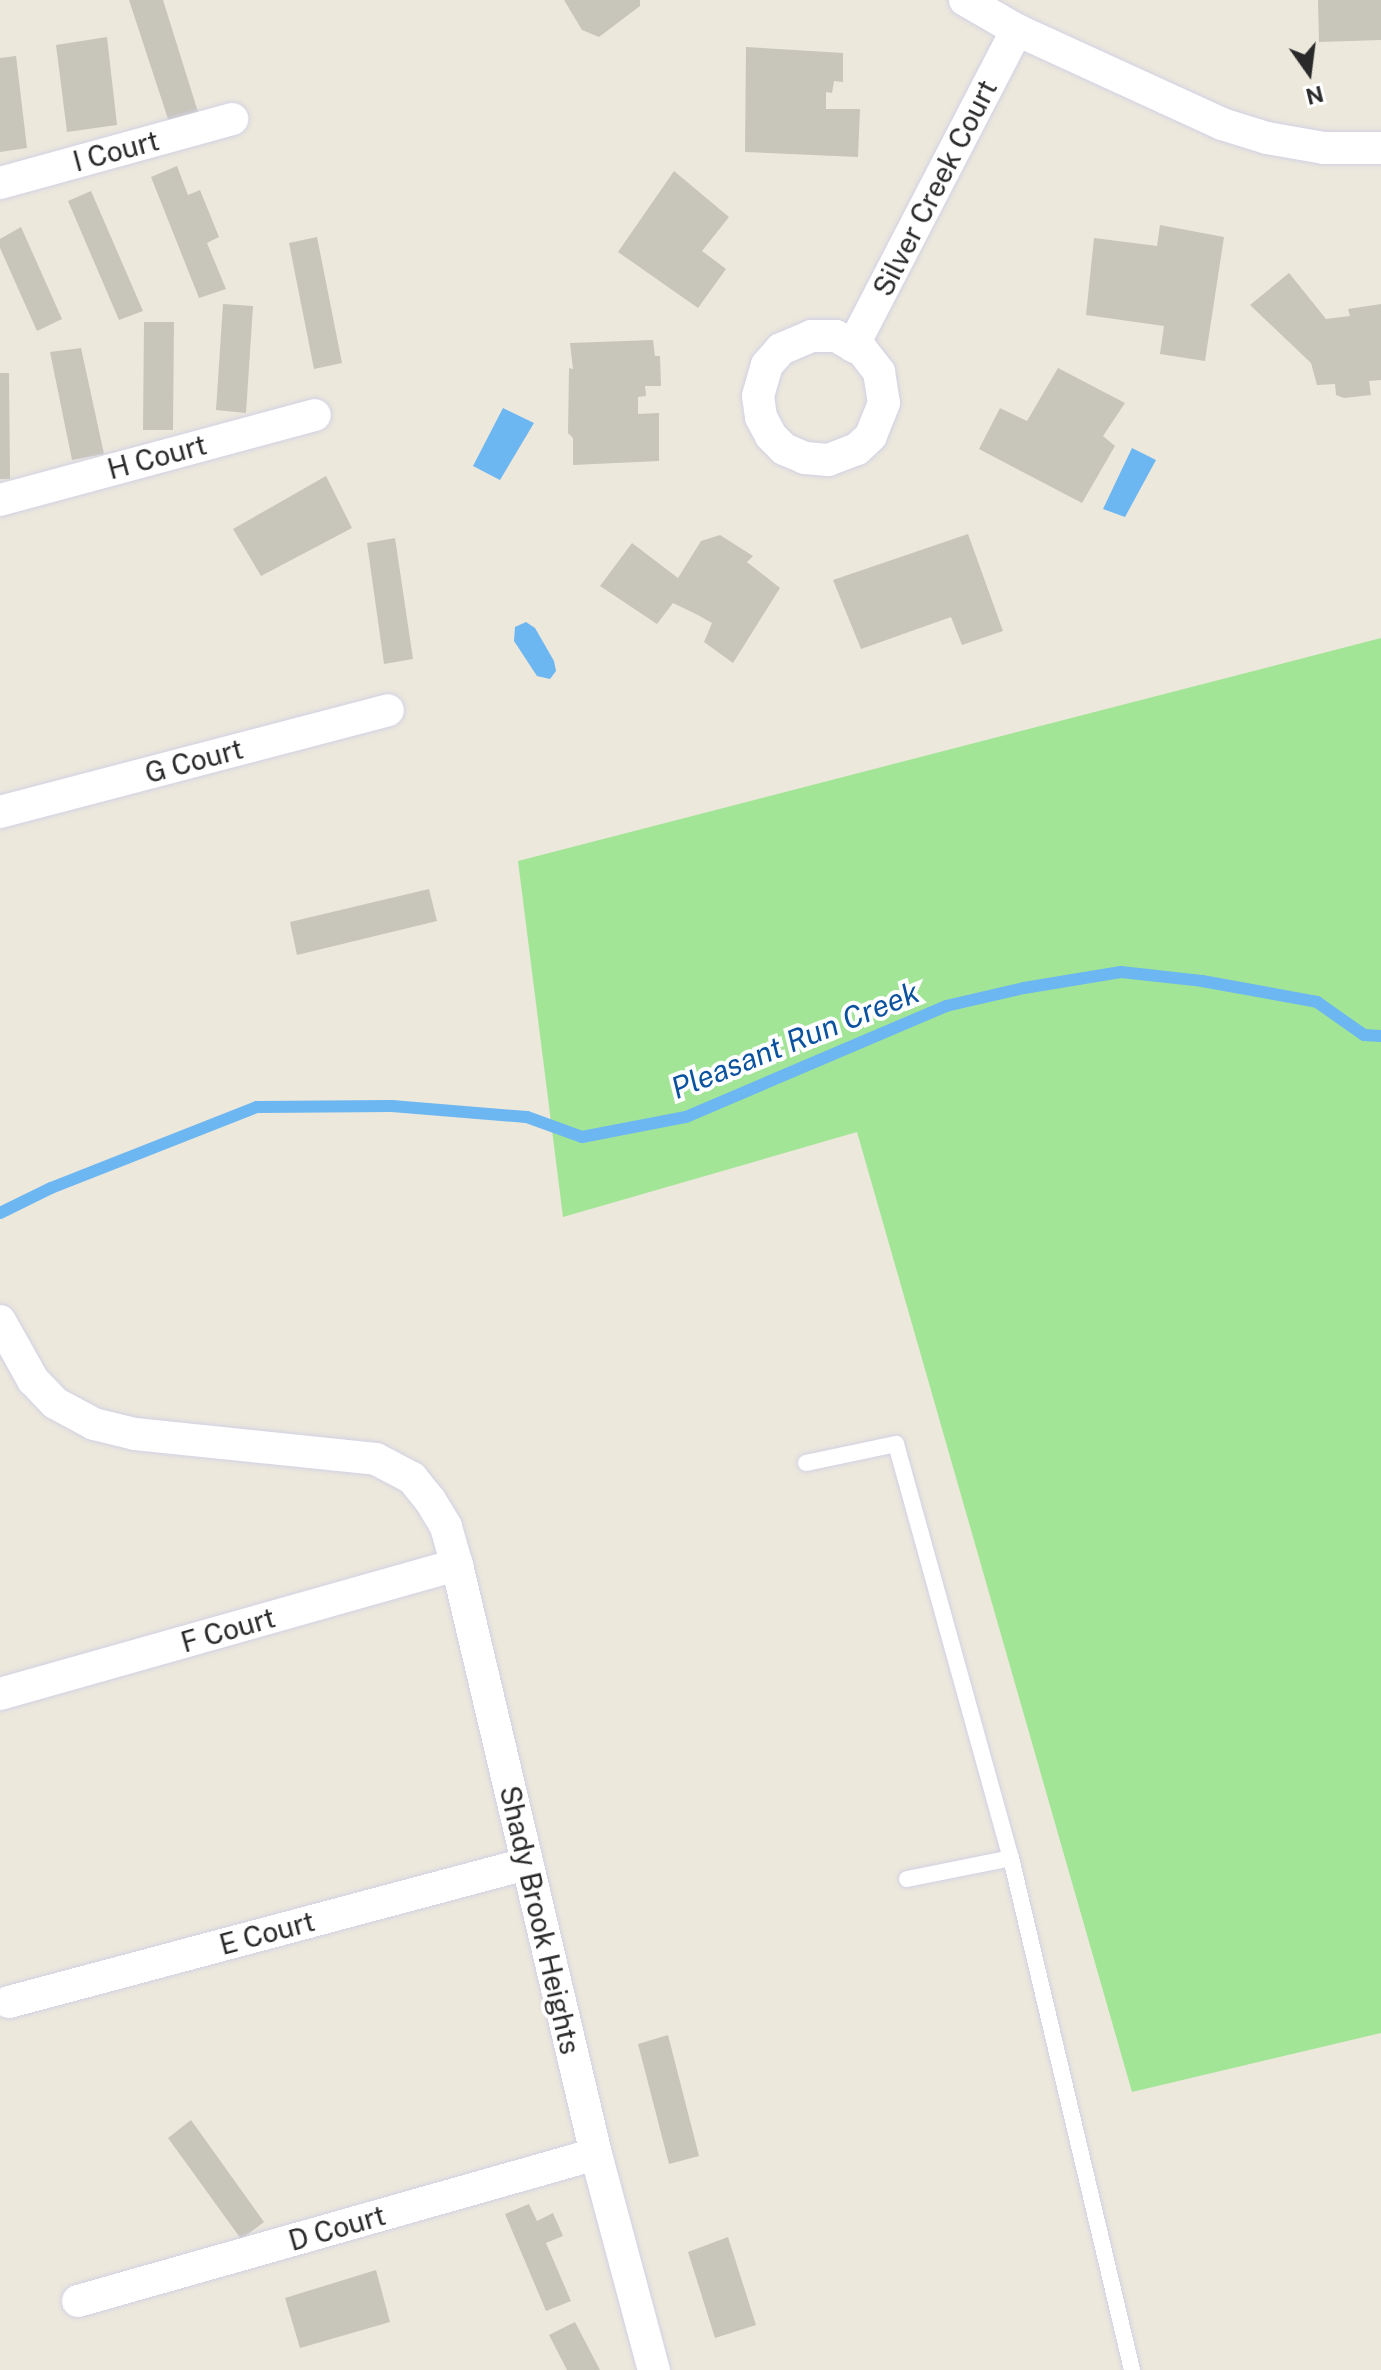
<!DOCTYPE html>
<style>
body{margin:0}
#map{position:relative;width:1381px;height:2370px;overflow:hidden;background:#ede8dc;font-family:"Public Sans",sans-serif}
div>[style]{position:absolute}
.green>*{inset:0;background:#a3e597}
.water>*{inset:0;background:#6cb6f1}
.stream>*{height:12px;margin:-6px;padding:0 6px;transform-origin:6px;border-radius:6px;background:#6cb6f1}
.building>*{inset:0;background:#c8c5bb}
.roads{filter:drop-shadow(0 0 2px #d1d1e3) drop-shadow(0 0 2px #d1d1e3)}
.service>*{height:16px;margin:-8px;padding:0 8px;transform-origin:8px;border-radius:8px;background:#fff}
.minor>*{height:32px;margin:-16px;padding:0 16px;transform-origin:16px;border-radius:16px;background:#fff}
span{translate:-50% -50%;white-space:nowrap;text-align:center;line-height:1.15;-webkit-text-stroke:8px #fff;paint-order:stroke}
.street-label{font-size:28px;color:#2a2a2a}
.water-label{font-size:30px;color:#0a519e;font-style:italic}
.north{position:absolute;left:1269px;top:32px;width:80px;height:80px;-webkit-text-stroke:6px #fff;paint-order:stroke;rotate:166deg;font-size:22px;font-weight:700;line-height:32px;text-align:center;color:#2a2a2a}
.north::after{content:'';display:block;margin:auto;width:28px;height:36px;background:#2a2a2a;clip-path:polygon(50% 0,100% 100%,50% 72%,0 100%)}
</style>
<div id="map">
<div class="green">
<i style="clip-path:polygon(1381px 638px,1381px 2033px,1132px 2092px,857px 1132px,563px 1217px,518px 861px)"></i>
</div>
<div class="water">
<i style="clip-path:polygon(503px 408px,534px 423px,500px 480px,473px 466px)"></i>
<i style="clip-path:polygon(1132px 448px,1156px 460px,1125px 517px,1103px 509px)"></i>
<i style="clip-path:polygon(526px 622px,535px 628px,554px 661px,556px 671px,550px 679px,537px 676px,514px 641px,515px 627px)"></i>
</div>
<div class="stream">
<i style="left:0;top:1213px;width:57px;rotate:-26.1deg"></i>
<i style="left:51px;top:1188px;width:221px;rotate:-21.5deg"></i>
<i style="left:257px;top:1107px;width:135px;rotate:-0.4deg"></i>
<i style="left:392px;top:1106px;width:135px;rotate:4.7deg"></i>
<i style="left:527px;top:1117px;width:59px;rotate:20deg"></i>
<i style="left:582px;top:1137px;width:106px;rotate:-10.9deg"></i>
<i style="left:686px;top:1117px;width:283px;rotate:-23.1deg"></i>
<i style="left:946px;top:1006px;width:80px;rotate:-13deg"></i>
<i style="left:1024px;top:988px;width:98px;rotate:-9.4deg"></i>
<i style="left:1121px;top:972px;width:81px;rotate:6.3deg"></i>
<i style="left:1202px;top:981px;width:117px;rotate:10.3deg"></i>
<i style="left:1317px;top:1002px;width:57px;rotate:35.1deg"></i>
<i style="left:1364px;top:1035px;width:17px;rotate:3deg"></i>
</div>
<div class="building">
<i style="clip-path:polygon(129px 0,163px 0,198px 112px,169px 122px)"></i>
<i style="clip-path:polygon(564px 0,640px 0,640px 6px,599px 37px,582px 30px)"></i>
<i style="clip-path:polygon(1318px 0,1381px 0,1381px 40px,1319px 42px)"></i>
<i style="clip-path:polygon(107px 37px,117px 125px,67px 132px,56px 45px)"></i>
<i style="clip-path:polygon(746px 47px,843px 53px,843px 82px,834px 81px,832px 93px,826px 92px,826px 109px,860px 109px,858px 157px,745px 152px)"></i>
<i style="clip-path:polygon(16px 56px,27px 148px,0 152px,0 58px)"></i>
<i style="clip-path:polygon(177px 166px,188px 195px,200px 190px,219px 237px,207px 243px,226px 289px,199px 298px,151px 177px)"></i>
<i style="clip-path:polygon(674px 171px,729px 217px,702px 251px,726px 269px,698px 308px,618px 252px)"></i>
<i style="clip-path:polygon(91px 191px,143px 311px,119px 320px,68px 201px)"></i>
<i style="clip-path:polygon(1160px 225px,1224px 237px,1205px 361px,1160px 354px,1164px 326px,1086px 315px,1094px 238px,1157px 246px)"></i>
<i style="clip-path:polygon(21px 227px,62px 319px,37px 331px,0 248px,0 239px)"></i>
<i style="clip-path:polygon(317px 237px,342px 363px,314px 369px,289px 243px)"></i>
<i style="clip-path:polygon(1289px 273px,1326px 319px,1350px 316px,1348px 309px,1381px 304px,1381px 380px,1369px 381px,1371px 395px,1344px 398px,1336px 395px,1335px 384px,1317px 385px,1311px 363px,1250px 305px)"></i>
<i style="clip-path:polygon(223px 304px,253px 306px,246px 413px,216px 410px)"></i>
<i style="clip-path:polygon(144px 322px,174px 322px,173px 430px,143px 430px)"></i>
<i style="clip-path:polygon(653px 340px,655px 356px,660px 356px,661px 386px,645px 386px,646px 396px,638px 397px,638px 414px,659px 413px,659px 461px,573px 465px,573px 438px,568px 433px,569px 368px,573px 369px,570px 343px)"></i>
<i style="clip-path:polygon(81px 348px,104px 454px,72px 460px,50px 352px)"></i>
<i style="clip-path:polygon(1058px 368px,1125px 403px,1103px 436px,1115px 446px,1082px 503px,979px 449px,1000px 408px,1027px 421px)"></i>
<i style="clip-path:polygon(0 373px,9px 373px,10px 479px,0 479px)"></i>
<i style="clip-path:polygon(326px 476px,352px 528px,261px 576px,233px 529px)"></i>
<i style="clip-path:polygon(968px 534px,1003px 631px,962px 645px,951px 617px,861px 649px,833px 580px)"></i>
<i style="clip-path:polygon(720px 535px,753px 556px,747px 562px,780px 588px,733px 663px,704px 642px,712px 623px,698px 615px,673px 603px,657px 624px,600px 586px,632px 543px,678px 578px,701px 541px)"></i>
<i style="clip-path:polygon(395px 538px,413px 659px,384px 664px,367px 543px)"></i>
<i style="clip-path:polygon(429px 889px,437px 921px,297px 955px,290px 922px)"></i>
<i style="clip-path:polygon(668px 2035px,699px 2156px,669px 2164px,638px 2044px)"></i>
<i style="clip-path:polygon(191px 2120px,264px 2222px,241px 2239px,168px 2138px)"></i>
<i style="clip-path:polygon(529px 2204px,537px 2221px,553px 2213px,563px 2236px,546px 2243px,571px 2301px,546px 2311px,505px 2214px)"></i>
<i style="clip-path:polygon(728px 2237px,756px 2325px,715px 2338px,688px 2252px)"></i>
<i style="clip-path:polygon(376px 2270px,390px 2322px,300px 2348px,285px 2298px)"></i>
<i style="clip-path:polygon(575px 2322px,600px 2370px,567px 2370px,549px 2335px)"></i>
</div>
<div class="roads">
<div class="service">
<i style="left:806px;top:1463px;width:92px;rotate:-11.9deg"></i>
<i style="left:896px;top:1444px;width:430px;rotate:74.5deg"></i>
<i style="left:907px;top:1879px;width:106px;rotate:-11.4deg"></i>
<i style="left:1011px;top:1858px;width:526px;rotate:76.7deg"></i>
</div>
<div class="minor">
<i style="left:965px;top:0;width:60px;rotate:30deg"></i>
<i style="left:1017px;top:30px;width:226px;rotate:24.6deg"></i>
<i style="left:1222px;top:124px;width:47px;rotate:17.3deg"></i>
<i style="left:1267px;top:138px;width:58px;rotate:10deg"></i>
<i style="left:1324px;top:148px;width:57px"></i>
<i style="left:0;top:183px;width:241px;rotate:-15.4deg"></i>
<i style="left:853px;top:346px;width:10px;rotate:24deg"></i>
<i style="left:862px;top:350px;width:28px;rotate:52deg"></i>
<i style="left:879px;top:372px;width:31px;rotate:81deg"></i>
<i style="left:884px;top:403px;width:35px;rotate:112deg"></i>
<i style="left:871px;top:436px;width:19px;rotate:137deg"></i>
<i style="left:857px;top:449px;width:31px;rotate:159deg"></i>
<i style="left:828px;top:460px;width:23px;rotate:-175deg"></i>
<i style="left:805px;top:458px;width:23px;rotate:-157deg"></i>
<i style="left:784px;top:449px;width:18px;rotate:-135deg"></i>
<i style="left:771px;top:436px;width:21px;rotate:-118deg"></i>
<i style="left:761px;top:417px;width:21px;rotate:-98deg"></i>
<i style="left:758px;top:396px;width:32px;rotate:-74deg"></i>
<i style="left:767px;top:365px;width:21px;rotate:-49deg"></i>
<i style="left:781px;top:349px;width:33px;rotate:-23deg"></i>
<i style="left:811px;top:336px;width:25px"></i>
<i style="left:836px;top:336px;width:20px;rotate:30deg"></i>
<i style="left:853px;top:346px;width:356px;rotate:-62.6deg"></i>
<i style="left:0;top:500px;width:326px;rotate:-15.1deg"></i>
<i style="left:0;top:812px;width:401px;rotate:-14.7deg"></i>
<i style="left:0;top:1321px;width:68px;rotate:60.8deg"></i>
<i style="left:33px;top:1380px;width:32px;rotate:46deg"></i>
<i style="left:55px;top:1403px;width:44px;rotate:28.3deg"></i>
<i style="left:94px;top:1424px;width:42px;rotate:13.7deg"></i>
<i style="left:135px;top:1434px;width:242px;rotate:5.9deg"></i>
<i style="left:376px;top:1459px;width:41px;rotate:27.8deg"></i>
<i style="left:412px;top:1478px;width:28px;rotate:51deg"></i>
<i style="left:430px;top:1500px;width:31px;rotate:59deg"></i>
<i style="left:446px;top:1527px;width:40px;rotate:74deg"></i>
<i style="left:457px;top:1565px;width:605px;rotate:76.72deg"></i>
<i style="left:596px;top:2154px;width:224px;rotate:75deg"></i>
<i style="left:0;top:1694px;width:475px;rotate:-15.8deg"></i>
<i style="left:9px;top:2002px;width:535px;rotate:-14.95deg"></i>
<i style="left:78px;top:2301px;width:538px;rotate:-15.84deg"></i>
</div>
</div>
<div class="street-label">
<span style="left:116px;top:151px;rotate:-15deg">I Court</span>
<span style="left:935px;top:188px;rotate:-63deg">Silver Creek Court</span>
<span style="left:157px;top:457px;rotate:-15deg">H Court</span>
<span style="left:194px;top:761px;rotate:-15deg">G Court</span>
<span style="left:228px;top:1630px;rotate:-16deg">F Court</span>
<span style="left:540px;top:1920px;rotate:77deg">Shady Brook Heights</span>
<span style="left:267px;top:1933px;rotate:-15deg">E Court</span>
<span style="left:337px;top:2228px;rotate:-16deg">D Court</span>
</div>
<div class="water-label">
<span style="left:795px;top:1040px;rotate:-22deg">Pleasant Run Creek</span>
</div>
<div class="north">N</div>
</div>
